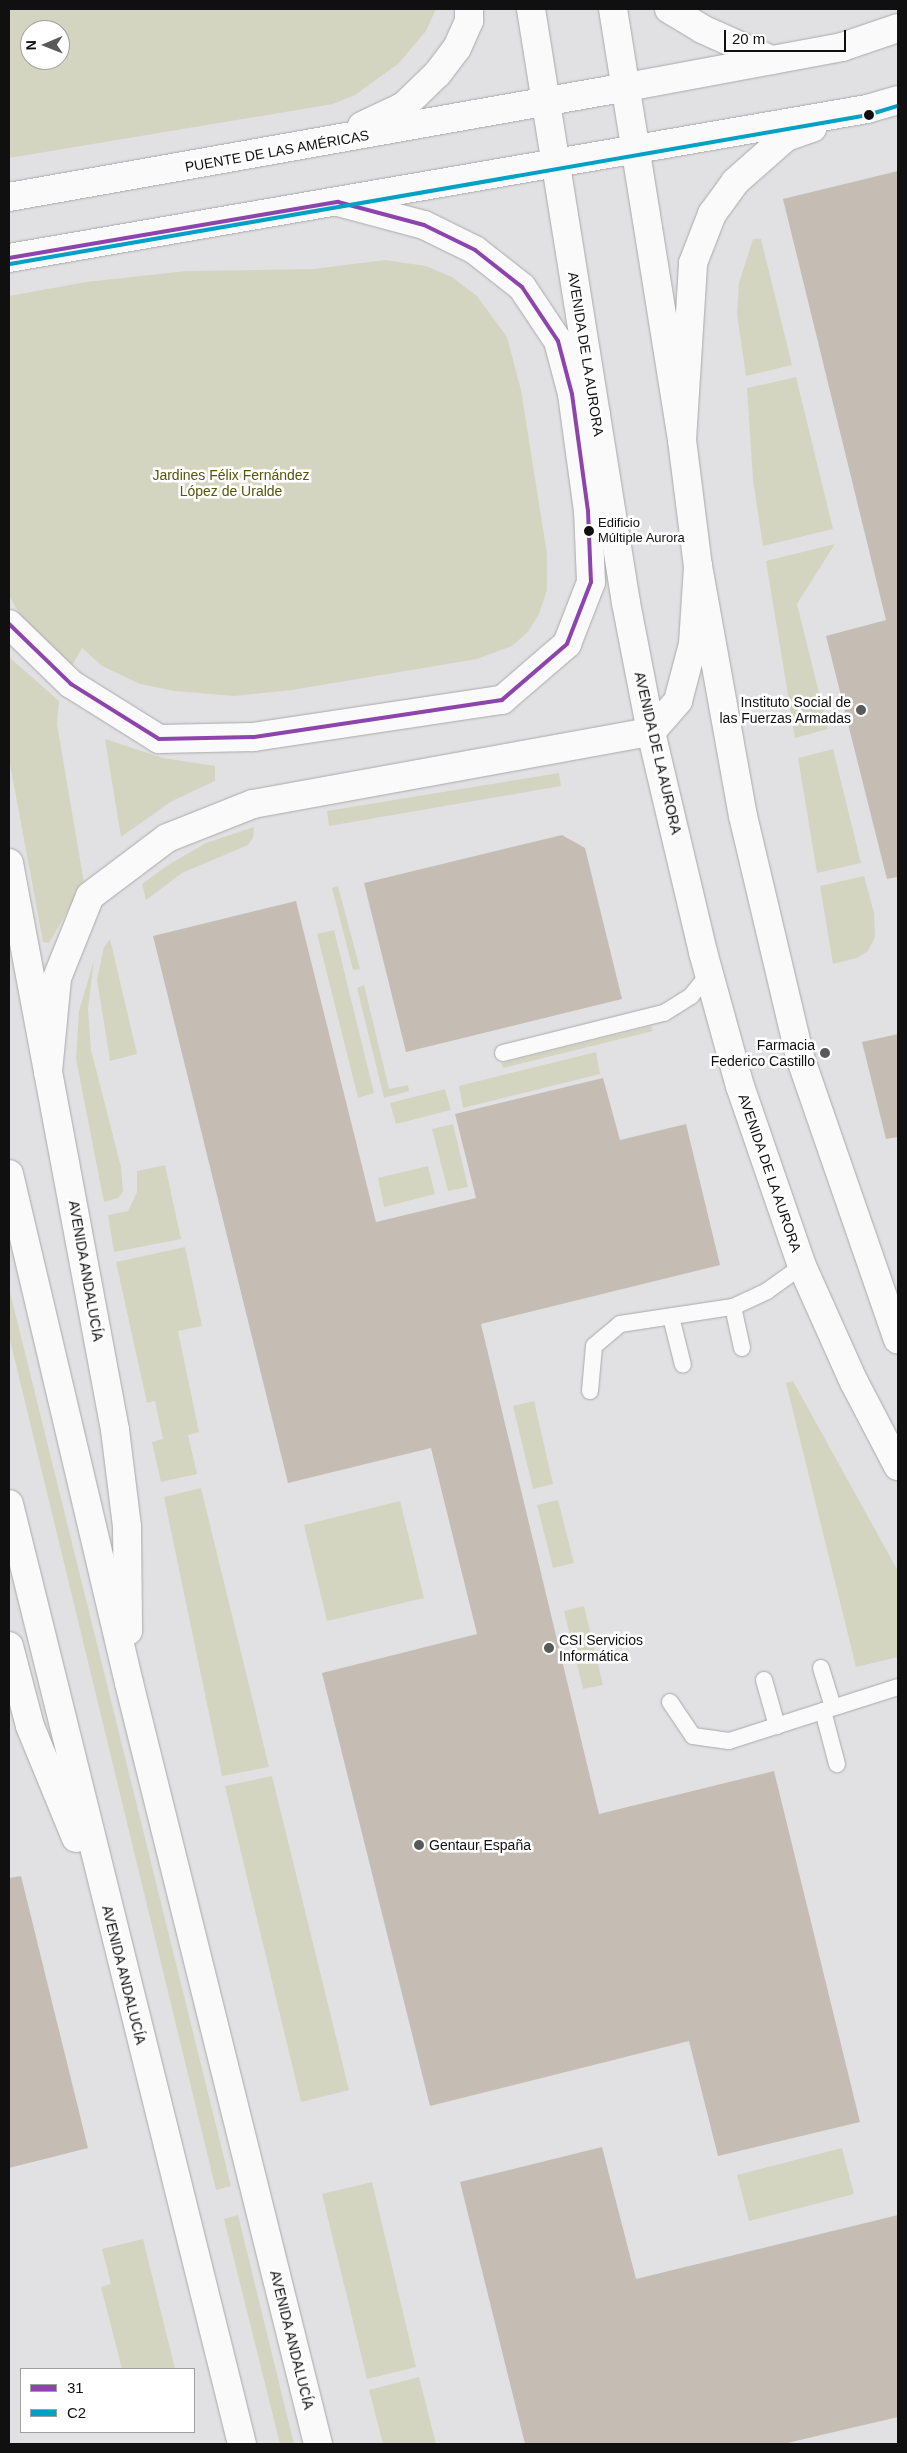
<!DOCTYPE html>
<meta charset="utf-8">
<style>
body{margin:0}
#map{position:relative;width:907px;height:2453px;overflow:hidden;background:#e1e1e3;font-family:Arial,sans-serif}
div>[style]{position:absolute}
.green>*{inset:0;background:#d4d5c1}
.building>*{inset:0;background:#c5bdb3}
.roads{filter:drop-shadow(0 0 1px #a9a9ab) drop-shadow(0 0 1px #a9a9ab)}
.service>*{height:16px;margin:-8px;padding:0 8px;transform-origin:8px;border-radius:8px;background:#fafafb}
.secondary>*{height:28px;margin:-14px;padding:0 14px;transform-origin:14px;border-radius:14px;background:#fafafb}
.primary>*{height:28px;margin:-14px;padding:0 14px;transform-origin:14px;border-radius:14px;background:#fafafb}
.bus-1>*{height:4px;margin:-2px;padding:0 2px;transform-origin:2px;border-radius:2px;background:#8e44ad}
.bus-2>*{height:4px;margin:-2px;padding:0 2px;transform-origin:2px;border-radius:2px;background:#01a1c5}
.dots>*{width:14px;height:14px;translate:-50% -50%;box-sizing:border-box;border:2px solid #fff;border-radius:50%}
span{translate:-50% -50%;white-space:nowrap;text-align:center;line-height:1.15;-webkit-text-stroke:5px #fff;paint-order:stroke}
.bus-label{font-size:13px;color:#101011}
.left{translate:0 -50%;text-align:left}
.street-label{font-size:14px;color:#101011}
.park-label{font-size:14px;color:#555606}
.poi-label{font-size:14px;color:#101011}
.right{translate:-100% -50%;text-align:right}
.frame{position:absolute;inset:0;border:10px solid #101011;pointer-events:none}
.legend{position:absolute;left:20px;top:2368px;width:175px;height:65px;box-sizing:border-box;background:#fff;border:1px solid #9f9fa0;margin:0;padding:6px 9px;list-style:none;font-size:15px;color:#101011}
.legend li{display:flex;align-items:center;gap:10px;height:25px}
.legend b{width:25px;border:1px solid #9f9fa0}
.north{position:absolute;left:20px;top:20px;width:50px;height:50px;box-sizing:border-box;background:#fff;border:1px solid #9f9fa0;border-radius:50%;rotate:269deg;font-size:14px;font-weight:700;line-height:20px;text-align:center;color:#101011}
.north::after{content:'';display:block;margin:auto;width:18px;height:22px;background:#59595a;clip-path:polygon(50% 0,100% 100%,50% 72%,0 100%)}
.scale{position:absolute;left:724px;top:30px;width:122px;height:22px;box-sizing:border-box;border:2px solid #101011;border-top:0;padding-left:6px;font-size:15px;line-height:18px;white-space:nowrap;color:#101011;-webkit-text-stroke:4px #fff;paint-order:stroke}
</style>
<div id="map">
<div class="green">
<i style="clip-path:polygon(evenodd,9px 9px,436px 9px,426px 31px,398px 64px,355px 95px,333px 104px,9px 158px,9px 9px,30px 30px,60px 30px,60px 60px,30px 60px,30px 30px)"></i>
<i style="clip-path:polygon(753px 239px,761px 239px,792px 365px,746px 376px,737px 314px,739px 283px)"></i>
<i style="clip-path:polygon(385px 260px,426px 266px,452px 277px,477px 296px,507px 337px,521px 390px,547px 554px,547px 590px,539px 614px,528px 632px,512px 646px,477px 659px,292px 690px,234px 696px,174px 691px,140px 684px,102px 666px,82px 648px,70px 669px,21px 616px,9px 596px,9px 296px,86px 282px,186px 271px,313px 269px)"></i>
<i style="clip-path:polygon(796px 377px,833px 529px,763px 546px,753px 480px,747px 388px)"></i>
<i style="clip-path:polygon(835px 544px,797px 604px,828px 729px,795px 738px,766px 561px)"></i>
<i style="clip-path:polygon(9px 657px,59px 701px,57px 724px,84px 883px,49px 943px,43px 942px,9px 759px)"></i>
<i style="clip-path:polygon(105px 739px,163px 758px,215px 766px,215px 781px,172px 801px,121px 837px)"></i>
<i style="clip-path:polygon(833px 749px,861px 863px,817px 873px,798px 758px)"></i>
<i style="clip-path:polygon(559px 773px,561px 786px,329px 826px,327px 811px)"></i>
<i style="clip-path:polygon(254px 827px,253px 838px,248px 845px,182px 873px,146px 900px,142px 884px,168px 865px,206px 843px)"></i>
<i style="clip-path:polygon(864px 876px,874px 913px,875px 937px,868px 951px,857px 958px,833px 964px,820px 886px)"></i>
<i style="clip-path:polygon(338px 886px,360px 969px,353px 970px,332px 888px)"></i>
<i style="clip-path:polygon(334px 930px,374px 1093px,358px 1098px,317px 934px)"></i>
<i style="clip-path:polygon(110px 939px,137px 1054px,110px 1061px,97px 979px,104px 947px)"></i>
<i style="clip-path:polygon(94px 960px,88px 1009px,91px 1050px,121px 1167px,123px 1192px,118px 1198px,104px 1202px,76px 1059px,79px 1011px)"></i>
<i style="clip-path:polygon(364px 985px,389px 1089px,408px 1085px,409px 1091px,384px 1098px,357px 988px)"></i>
<i style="clip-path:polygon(651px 1026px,653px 1031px,503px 1068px,501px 1063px)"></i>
<i style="clip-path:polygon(596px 1052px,600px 1074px,463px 1108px,459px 1086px)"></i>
<i style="clip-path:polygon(445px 1089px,451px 1110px,396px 1124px,390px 1103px)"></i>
<i style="clip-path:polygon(453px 1124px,468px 1187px,448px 1191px,432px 1129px)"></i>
<i style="clip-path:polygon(165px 1165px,181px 1239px,114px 1252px,108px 1215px,128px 1211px,137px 1192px,137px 1171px)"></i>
<i style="clip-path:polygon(428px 1166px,435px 1194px,384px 1207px,378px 1178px)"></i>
<i style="clip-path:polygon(185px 1247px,202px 1326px,178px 1331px,199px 1432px,188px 1435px,197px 1474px,161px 1482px,152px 1442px,163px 1439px,155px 1401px,147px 1403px,116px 1262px)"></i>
<i style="clip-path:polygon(9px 1288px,231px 2186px,216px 2190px,9px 1336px)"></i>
<i style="clip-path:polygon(793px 1381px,898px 1571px,898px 1657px,856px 1667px,786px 1383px)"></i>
<i style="clip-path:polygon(534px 1401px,553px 1484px,533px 1489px,513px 1406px)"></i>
<i style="clip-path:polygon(201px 1488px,269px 1767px,222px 1776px,164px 1497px)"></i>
<i style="clip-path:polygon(558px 1500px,574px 1563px,553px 1568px,537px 1505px)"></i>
<i style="clip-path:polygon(400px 1501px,424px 1598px,327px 1621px,304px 1525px)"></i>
<i style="clip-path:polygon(584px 1606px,603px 1685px,583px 1689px,564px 1611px)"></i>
<i style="clip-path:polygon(272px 1776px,349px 2090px,301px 2102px,225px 1786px)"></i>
<i style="clip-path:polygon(842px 2148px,854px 2194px,749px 2221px,737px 2175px)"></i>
<i style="clip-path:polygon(372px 2182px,416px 2367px,367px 2379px,322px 2194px)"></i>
<i style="clip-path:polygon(238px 2215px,294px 2444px,280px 2444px,224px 2219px)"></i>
<i style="clip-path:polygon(143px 2239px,175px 2369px,122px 2369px,101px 2287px,111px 2284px,102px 2249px)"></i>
<i style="clip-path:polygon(419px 2377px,436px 2444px,383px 2444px,369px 2390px)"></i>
</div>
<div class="building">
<i style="clip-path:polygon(898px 171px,898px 877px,887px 879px,826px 636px,886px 620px,783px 199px)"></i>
<i style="clip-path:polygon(562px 835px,585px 848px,622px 999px,406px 1052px,364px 883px)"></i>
<i style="clip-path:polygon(296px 901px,376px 1222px,476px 1198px,455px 1114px,603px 1078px,620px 1140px,686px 1124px,720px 1265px,481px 1324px,599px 1814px,774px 1771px,860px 2122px,718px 2156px,689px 2041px,430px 2106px,322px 1673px,477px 1634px,431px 1448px,288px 1483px,153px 936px)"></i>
<i style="clip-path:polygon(898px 1034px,898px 1137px,886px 1139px,862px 1042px)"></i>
<i style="clip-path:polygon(21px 1876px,88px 2148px,9px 2168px,9px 1878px)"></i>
<i style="clip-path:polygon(602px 2147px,636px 2279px,898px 2215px,898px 2417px,783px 2444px,525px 2444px,460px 2182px)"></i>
</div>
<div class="roads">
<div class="service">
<i style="left:503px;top:1053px;width:166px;rotate:-14deg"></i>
<i style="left:664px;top:1013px;width:32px;rotate:-32deg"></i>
<i style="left:691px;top:996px;width:28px;rotate:-51deg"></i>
<i style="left:733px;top:1307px;width:42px;rotate:77.6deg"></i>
<i style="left:671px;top:1317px;width:49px;rotate:76deg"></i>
<i style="left:590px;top:1391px;width:45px;rotate:-84.9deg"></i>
<i style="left:594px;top:1346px;width:34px;rotate:-40deg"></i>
<i style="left:620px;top:1324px;width:114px;rotate:-8.6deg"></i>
<i style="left:733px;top:1307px;width:38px;rotate:-25deg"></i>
<i style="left:767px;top:1291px;width:43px;rotate:-35.5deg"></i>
<i style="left:821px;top:1668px;width:41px;rotate:72.9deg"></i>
<i style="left:764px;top:1680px;width:48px;rotate:74.2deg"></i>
<i style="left:670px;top:1702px;width:41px;rotate:55.9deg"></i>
<i style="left:693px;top:1736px;width:36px;rotate:8deg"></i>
<i style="left:729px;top:1741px;width:177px;rotate:-17.7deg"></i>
<i style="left:823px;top:1711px;width:55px;rotate:75.2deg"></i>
</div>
<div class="secondary">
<i style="left:531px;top:9px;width:602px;rotate:80.91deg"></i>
<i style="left:626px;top:603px;width:131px;rotate:79deg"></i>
<i style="left:651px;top:732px;width:226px;rotate:76.7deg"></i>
<i style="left:703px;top:952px;width:139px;rotate:74.6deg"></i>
<i style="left:740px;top:1086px;width:190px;rotate:71deg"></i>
<i style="left:802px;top:1266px;width:127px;rotate:65.9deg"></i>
<i style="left:854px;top:1382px;width:95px;rotate:62.4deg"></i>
<i style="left:613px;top:9px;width:436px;rotate:80.9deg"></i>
<i style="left:682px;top:440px;width:127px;rotate:82.8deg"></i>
<i style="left:698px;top:566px;width:254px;rotate:79.8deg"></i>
<i style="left:743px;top:816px;width:248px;rotate:76.7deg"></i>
<i style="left:800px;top:1057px;width:299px;rotate:70.9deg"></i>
</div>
<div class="primary">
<i style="left:669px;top:9px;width:39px;rotate:31deg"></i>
<i style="left:702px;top:29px;width:76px;rotate:24.2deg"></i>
<i style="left:362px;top:126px;width:47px;rotate:-25.5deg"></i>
<i style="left:404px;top:106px;width:47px;rotate:-44.1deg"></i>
<i style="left:438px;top:73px;width:31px;rotate:-53deg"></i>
<i style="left:457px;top:48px;width:30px;rotate:-66deg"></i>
<i style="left:469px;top:21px;width:12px;rotate:-90deg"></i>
<i style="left:9px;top:197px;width:628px;rotate:-10.09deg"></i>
<i style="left:627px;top:87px;width:219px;rotate:-10.5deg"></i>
<i style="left:842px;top:47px;width:59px;rotate:-18.7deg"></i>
<i style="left:9px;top:258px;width:871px;rotate:-9.85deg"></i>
<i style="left:867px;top:109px;width:32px;rotate:-16deg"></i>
<i style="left:577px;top:374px;width:45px;rotate:65.1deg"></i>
<i style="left:596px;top:415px;width:42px;rotate:98.1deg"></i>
<i style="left:682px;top:440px;width:177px;rotate:-86.4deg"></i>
<i style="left:693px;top:263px;width:53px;rotate:-68.8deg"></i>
<i style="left:712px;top:214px;width:39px;rotate:-54deg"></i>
<i style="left:735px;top:182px;width:68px;rotate:-41.4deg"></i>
<i style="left:786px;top:137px;width:28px;rotate:-19deg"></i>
<i style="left:9px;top:624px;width:86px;rotate:44.1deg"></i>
<i style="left:71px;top:684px;width:104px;rotate:32deg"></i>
<i style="left:159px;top:739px;width:94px;rotate:-1.2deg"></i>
<i style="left:253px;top:737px;width:252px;rotate:-8.5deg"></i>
<i style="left:502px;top:700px;width:86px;rotate:-40.7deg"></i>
<i style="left:567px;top:644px;width:66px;rotate:-68.8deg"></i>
<i style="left:591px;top:582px;width:71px;rotate:-92.4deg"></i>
<i style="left:588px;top:511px;width:118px;rotate:-97.8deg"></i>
<i style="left:572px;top:394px;width:55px;rotate:-104.8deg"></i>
<i style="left:558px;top:341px;width:65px;rotate:-123.7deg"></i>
<i style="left:522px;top:287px;width:60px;rotate:-141.8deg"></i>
<i style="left:475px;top:250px;width:57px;rotate:-153.9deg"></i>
<i style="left:424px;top:225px;width:89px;rotate:-165deg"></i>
<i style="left:9px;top:863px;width:577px;rotate:79.41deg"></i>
<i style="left:115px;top:1430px;width:98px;rotate:82.9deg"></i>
<i style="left:127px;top:1527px;width:104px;rotate:89.4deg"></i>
<i style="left:48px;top:1072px;width:94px;rotate:-84.5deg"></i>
<i style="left:57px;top:978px;width:88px;rotate:-68.1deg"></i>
<i style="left:90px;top:896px;width:96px;rotate:-37deg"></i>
<i style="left:167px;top:838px;width:92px;rotate:-21.6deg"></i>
<i style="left:253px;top:804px;width:404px;rotate:-10.3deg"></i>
<i style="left:651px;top:732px;width:41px;rotate:-48.9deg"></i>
<i style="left:678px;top:701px;width:59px;rotate:-75.3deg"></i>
<i style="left:693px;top:644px;width:78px;rotate:-86.3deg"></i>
<i style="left:9px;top:1174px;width:523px;rotate:76.73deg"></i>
<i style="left:129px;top:1683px;width:784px;rotate:76.05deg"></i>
<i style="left:9px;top:1504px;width:968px;rotate:76.08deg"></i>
<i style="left:9px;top:1646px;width:83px;rotate:75.3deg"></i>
<i style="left:30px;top:1726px;width:121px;rotate:67.7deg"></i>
</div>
</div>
<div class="bus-1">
<i style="left:9px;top:258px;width:334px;rotate:-9.7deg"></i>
<i style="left:338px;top:202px;width:89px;rotate:15deg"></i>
<i style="left:424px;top:225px;width:57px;rotate:26.1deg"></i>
<i style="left:475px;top:250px;width:60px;rotate:38.2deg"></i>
<i style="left:522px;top:287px;width:65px;rotate:56.3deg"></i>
<i style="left:558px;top:341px;width:55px;rotate:75.2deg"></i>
<i style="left:572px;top:394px;width:118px;rotate:82.2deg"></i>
<i style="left:588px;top:511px;width:71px;rotate:87.6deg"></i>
<i style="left:591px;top:582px;width:66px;rotate:111.2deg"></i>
<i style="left:567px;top:644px;width:86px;rotate:139.3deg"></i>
<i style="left:502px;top:700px;width:252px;rotate:171.5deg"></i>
<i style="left:253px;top:737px;width:94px;rotate:178.8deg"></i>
<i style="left:159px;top:739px;width:104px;rotate:-148deg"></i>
<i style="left:71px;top:684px;width:86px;rotate:-135.9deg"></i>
</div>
<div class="bus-2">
<i style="left:10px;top:264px;width:871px;rotate:-9.85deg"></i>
<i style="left:868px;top:115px;width:31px;rotate:-17deg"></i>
</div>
<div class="dots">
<i style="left:869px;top:115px;background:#101011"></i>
<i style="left:589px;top:531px;background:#101011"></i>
<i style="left:861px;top:710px;background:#59595a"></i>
<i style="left:825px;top:1053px;background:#59595a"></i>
<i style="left:549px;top:1648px;background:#59595a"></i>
<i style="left:419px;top:1845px;background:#59595a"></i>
</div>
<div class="bus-label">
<span class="left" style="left:598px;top:531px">Edificio<br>Múltiple Aurora</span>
</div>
<div class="street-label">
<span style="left:277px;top:151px;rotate:-10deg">PUENTE DE LAS AMÉRICAS</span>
<span style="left:586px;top:354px;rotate:81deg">AVENIDA DE LA AURORA</span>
<span style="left:658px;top:753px;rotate:77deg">AVENIDA DE LA AURORA</span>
<span style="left:770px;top:1173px;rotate:71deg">AVENIDA DE LA AURORA</span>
<span style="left:86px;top:1271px;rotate:80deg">AVENIDA ANDALUCÍA</span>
<span style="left:124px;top:1975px;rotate:76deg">AVENIDA ANDALUCÍA</span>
<span style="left:292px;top:2340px;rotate:76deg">AVENIDA ANDALUCÍA</span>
</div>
<div class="park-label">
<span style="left:231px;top:483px">Jardines Félix Fernández<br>López de Uralde</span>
</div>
<div class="poi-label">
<span class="right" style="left:851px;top:710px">Instituto Social de<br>las Fuerzas Armadas</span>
<span class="right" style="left:815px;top:1053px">Farmacia<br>Federico Castillo</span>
<span class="left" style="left:559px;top:1648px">CSI Servicios<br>Informática</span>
<span class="left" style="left:429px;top:1845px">Gentaur España</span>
</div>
<div class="frame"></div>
<ul class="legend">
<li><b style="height:6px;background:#8e44ad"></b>31</li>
<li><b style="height:6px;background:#01a1c5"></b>C2</li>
</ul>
<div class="north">N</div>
<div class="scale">20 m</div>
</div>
